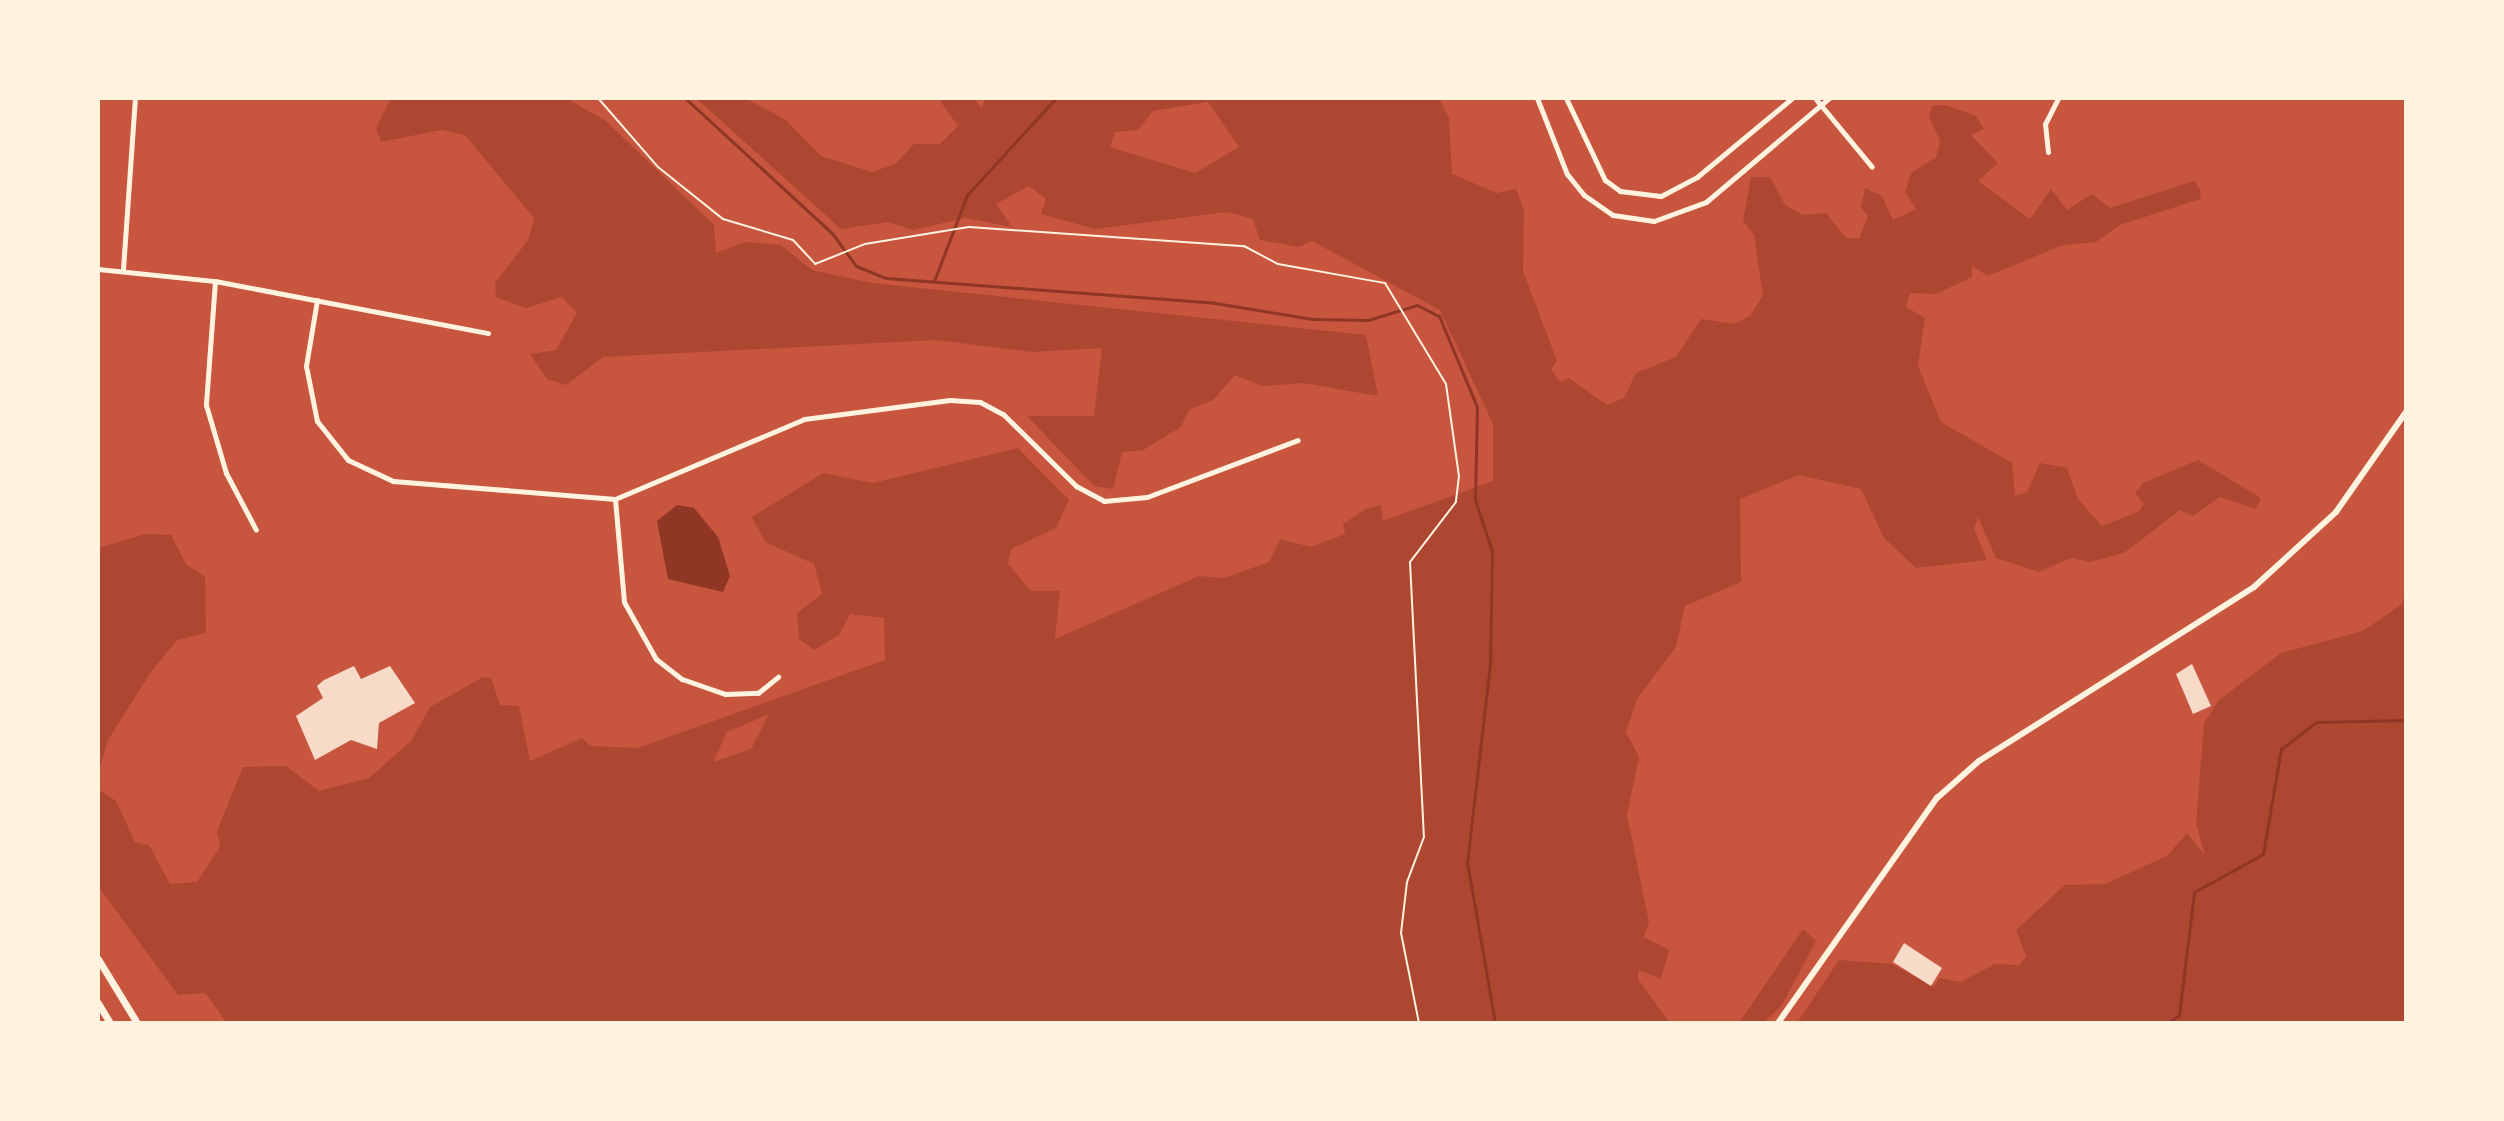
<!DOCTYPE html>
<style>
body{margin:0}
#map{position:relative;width:2504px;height:1121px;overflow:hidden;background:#c8553d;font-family:"Archivo Narrow",sans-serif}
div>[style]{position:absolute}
.green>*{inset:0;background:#ae4732}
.water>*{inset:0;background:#8f3625}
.stream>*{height:3px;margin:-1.5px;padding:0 1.5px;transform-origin:1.5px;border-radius:1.5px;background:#8f3625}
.building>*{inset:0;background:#f7dbc8}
.path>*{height:2px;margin:-1px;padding:0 1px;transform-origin:1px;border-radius:1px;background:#fff3e0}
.minor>*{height:5px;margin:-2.5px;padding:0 2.5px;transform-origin:2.5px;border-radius:2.5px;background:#fff3e0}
.secondary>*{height:6px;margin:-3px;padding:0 3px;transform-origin:3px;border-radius:3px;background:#fff3e0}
.primary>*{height:7px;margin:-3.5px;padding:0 3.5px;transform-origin:3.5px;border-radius:3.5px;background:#fff3e0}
span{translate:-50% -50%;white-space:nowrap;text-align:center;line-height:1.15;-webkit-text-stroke:6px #fff3e0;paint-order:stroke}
.frame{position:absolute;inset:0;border:100px solid #fff3e0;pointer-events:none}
</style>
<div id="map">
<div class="green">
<i style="clip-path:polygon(391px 98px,566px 98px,606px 121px,714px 225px,716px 253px,745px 242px,781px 245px,812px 270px,872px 283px,1366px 335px,1378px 396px,1303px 383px,1263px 386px,1235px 375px,1213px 400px,1189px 410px,1181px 427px,1143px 450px,1122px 452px,1113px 489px,1094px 486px,1027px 416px,1094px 416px,1102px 348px,1033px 352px,936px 340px,603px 357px,566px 385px,547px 379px,530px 354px,556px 350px,577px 313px,562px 297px,526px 308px,496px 297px,495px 283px,528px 240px,534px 218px,465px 135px,441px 130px,381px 142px,376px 128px)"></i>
<i style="clip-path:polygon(evenodd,696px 98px,745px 98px,786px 120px,821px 156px,872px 172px,895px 164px,914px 144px,940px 144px,958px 126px,938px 98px,974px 98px,981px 108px,986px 98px,1439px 98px,1449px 118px,1452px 174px,1497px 193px,1516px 189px,1524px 210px,1523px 271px,1557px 361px,1551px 369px,1560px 382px,1569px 378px,1607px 405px,1624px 398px,1636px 373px,1676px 357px,1701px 319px,1734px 324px,1750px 316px,1763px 295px,1754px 235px,1743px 221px,1751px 177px,1770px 177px,1785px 205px,1803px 215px,1826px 213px,1846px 238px,1859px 239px,1868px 216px,1861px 208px,1865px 188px,1882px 196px,1893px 220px,1916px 209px,1905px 192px,1911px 173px,1936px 157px,1940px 141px,1929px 117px,1932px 106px,1945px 105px,1976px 116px,1984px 129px,1971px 135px,1998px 163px,1978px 181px,2030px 219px,2051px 189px,2067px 210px,2092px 194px,2110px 208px,2194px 181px,2201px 191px,2200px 199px,2120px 225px,2096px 242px,2063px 245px,1988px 276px,1972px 266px,1972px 277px,1936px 294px,1910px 293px,1906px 307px,1925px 318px,1918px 366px,1941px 422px,2012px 463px,2015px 496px,2027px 492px,2040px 463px,2067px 468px,2078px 499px,2102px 526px,2138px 512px,2144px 504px,2135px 493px,2143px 483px,2198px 460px,2261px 498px,2256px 509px,2220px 497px,2193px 516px,2180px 510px,2124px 553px,2090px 562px,2071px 558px,2039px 572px,1996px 558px,1978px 517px,1974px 529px,1987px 560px,1916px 568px,1884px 538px,1861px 489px,1799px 475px,1740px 499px,1741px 582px,1685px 606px,1676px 647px,1637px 699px,1626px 732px,1639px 757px,1627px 815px,1649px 922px,1644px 937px,1669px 950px,1661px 979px,1639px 970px,1638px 979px,1670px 1023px,227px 1023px,205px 993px,178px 995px,98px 886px,98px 789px,116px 801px,135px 842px,149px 845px,170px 884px,197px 882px,220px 847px,217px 831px,243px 767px,286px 766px,319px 791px,369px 778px,411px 741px,430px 707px,483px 677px,491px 678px,500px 705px,519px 706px,530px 761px,582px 738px,590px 746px,638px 748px,885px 660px,884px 618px,850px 614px,839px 635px,814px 650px,799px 639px,797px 613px,822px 594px,814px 564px,765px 542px,752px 517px,823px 473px,873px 483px,1018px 448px,1069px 500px,1056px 528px,1011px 549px,1008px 564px,1031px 591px,1060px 591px,1055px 639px,1199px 576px,1224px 578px,1269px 562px,1280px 539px,1311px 547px,1345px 534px,1343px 524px,1366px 509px,1381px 505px,1383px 521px,1493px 481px,1493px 424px,1440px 310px,1312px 241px,1299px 247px,1260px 240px,1253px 219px,1227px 212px,1095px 229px,1041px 214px,1046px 199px,1029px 186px,996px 204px,1012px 227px,965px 218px,913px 230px,888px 222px,841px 229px,696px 98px,1208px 102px,1239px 147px,1195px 173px,1110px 147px,1115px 132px,1138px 130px,1153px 111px,1208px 102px,696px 98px,769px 714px,751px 749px,713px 762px,727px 732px,769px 714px)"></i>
<i style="clip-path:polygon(146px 534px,171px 535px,186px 564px,205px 577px,206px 633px,177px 640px,151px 672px,108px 740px,98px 774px,98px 548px)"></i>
<i style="clip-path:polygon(2406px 587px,2406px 1023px,1797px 1023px,1839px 960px,1892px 964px,1934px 987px,1939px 978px,1961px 982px,1995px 964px,2019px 965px,2026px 956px,2016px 930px,2065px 885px,2105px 884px,2167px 856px,2187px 833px,2205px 855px,2196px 824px,2204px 723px,2219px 700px,2281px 653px,2363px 631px,2402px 604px)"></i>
<i style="clip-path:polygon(1803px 929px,1816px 941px,1782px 1005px,1763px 1023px,1739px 1023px)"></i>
</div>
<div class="water">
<i style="clip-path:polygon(677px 505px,694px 508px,718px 537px,730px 576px,723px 592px,668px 579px,657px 521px)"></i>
</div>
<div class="stream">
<i style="left:685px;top:98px;width:200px;rotate:42.6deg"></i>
<i style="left:832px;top:233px;width:41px;rotate:54deg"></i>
<i style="left:856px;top:266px;width:32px;rotate:22deg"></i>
<i style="left:886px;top:278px;width:330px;rotate:4.3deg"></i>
<i style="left:1215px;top:303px;width:99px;rotate:9.3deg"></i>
<i style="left:1313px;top:319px;width:55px;rotate:1deg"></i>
<i style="left:1368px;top:320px;width:51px;rotate:-17deg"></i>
<i style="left:1417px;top:305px;width:25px;rotate:27deg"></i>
<i style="left:1439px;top:316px;width:99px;rotate:67.3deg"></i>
<i style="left:1477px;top:407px;width:93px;rotate:91.2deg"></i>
<i style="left:1475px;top:500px;width:54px;rotate:71.6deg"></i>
<i style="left:1492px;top:551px;width:113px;rotate:91deg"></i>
<i style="left:1490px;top:664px;width:199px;rotate:96.6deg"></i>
<i style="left:1467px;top:862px;width:163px;rotate:80.1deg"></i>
<i style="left:934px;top:281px;width:92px;rotate:-69deg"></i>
<i style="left:967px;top:195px;width:132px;rotate:-47.5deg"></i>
<i style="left:2168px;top:1023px;width:14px;rotate:-36deg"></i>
<i style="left:2179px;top:1015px;width:124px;rotate:-83deg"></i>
<i style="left:2194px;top:892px;width:79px;rotate:-28.8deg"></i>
<i style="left:2263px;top:854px;width:107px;rotate:-80.3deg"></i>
<i style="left:2281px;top:749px;width:44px;rotate:-37.6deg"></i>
<i style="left:2316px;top:722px;width:90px;rotate:-1.3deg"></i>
</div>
<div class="building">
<i style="clip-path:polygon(2192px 664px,2211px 706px,2193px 714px,2176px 674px)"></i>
<i style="clip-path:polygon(354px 666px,361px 679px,390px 666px,415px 703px,379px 723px,377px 749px,351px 740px,315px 760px,296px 716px,323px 698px,317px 686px,324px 680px)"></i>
<i style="clip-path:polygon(1904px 943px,1942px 968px,1931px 986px,1893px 962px)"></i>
</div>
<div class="path">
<i style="left:598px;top:98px;width:91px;rotate:49deg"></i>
<i style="left:658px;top:167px;width:83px;rotate:38.7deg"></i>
<i style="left:723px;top:219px;width:73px;rotate:16.7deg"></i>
<i style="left:793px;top:240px;width:33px;rotate:47deg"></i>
<i style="left:815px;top:264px;width:54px;rotate:-21.8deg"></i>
<i style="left:865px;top:244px;width:105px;rotate:-9.3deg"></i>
<i style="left:969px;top:227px;width:276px;rotate:4deg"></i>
<i style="left:1244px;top:246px;width:38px;rotate:28deg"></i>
<i style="left:1278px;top:264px;width:109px;rotate:10.1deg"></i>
<i style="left:1385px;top:283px;width:118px;rotate:58.9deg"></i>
<i style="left:1446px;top:384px;width:93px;rotate:82deg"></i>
<i style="left:1459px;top:476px;width:26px;rotate:97deg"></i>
<i style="left:1456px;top:502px;width:76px;rotate:127.5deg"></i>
<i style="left:1410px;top:562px;width:275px;rotate:87.1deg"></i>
<i style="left:1424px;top:837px;width:48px;rotate:110.7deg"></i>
<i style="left:1407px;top:882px;width:51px;rotate:96.7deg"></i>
<i style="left:1401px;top:933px;width:92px;rotate:78.7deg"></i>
</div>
<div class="minor">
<i style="left:1537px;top:98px;width:82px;rotate:68.5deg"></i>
<i style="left:1567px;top:174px;width:27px;rotate:51deg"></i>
<i style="left:1584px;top:195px;width:35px;rotate:35deg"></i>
<i style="left:1613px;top:215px;width:41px;rotate:8.3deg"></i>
<i style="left:1654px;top:221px;width:55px;rotate:-20.1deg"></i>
<i style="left:1706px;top:202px;width:161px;rotate:-40.2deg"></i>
<i style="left:1566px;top:98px;width:91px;rotate:64.6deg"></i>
<i style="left:1605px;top:180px;width:19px;rotate:36deg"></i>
<i style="left:1620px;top:191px;width:41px;rotate:7deg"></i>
<i style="left:1661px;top:196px;width:41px;rotate:-27.8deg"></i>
<i style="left:1697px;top:177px;width:124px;rotate:-39.7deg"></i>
<i style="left:1815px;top:98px;width:89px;rotate:50.4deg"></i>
<i style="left:2048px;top:152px;width:28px;rotate:-96deg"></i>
<i style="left:2045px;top:124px;width:29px;rotate:-63deg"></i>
<i style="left:98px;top:269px;width:118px;rotate:5.9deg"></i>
<i style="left:215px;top:281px;width:278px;rotate:10.8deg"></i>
<i style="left:123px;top:269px;width:171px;rotate:-86deg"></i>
<i style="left:215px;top:281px;width:124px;rotate:94.2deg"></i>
<i style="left:206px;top:405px;width:71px;rotate:73.6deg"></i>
<i style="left:226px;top:473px;width:64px;rotate:62.2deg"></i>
<i style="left:317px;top:300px;width:67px;rotate:99.5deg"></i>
<i style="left:306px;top:366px;width:56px;rotate:78.7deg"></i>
<i style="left:317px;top:421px;width:50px;rotate:51.5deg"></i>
<i style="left:348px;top:460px;width:50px;rotate:25deg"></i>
<i style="left:393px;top:481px;width:223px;rotate:4.6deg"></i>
<i style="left:615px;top:499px;width:205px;rotate:-22.9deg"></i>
<i style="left:804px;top:419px;width:147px;rotate:-7.4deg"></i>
<i style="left:950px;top:400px;width:30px;rotate:4deg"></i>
<i style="left:980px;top:402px;width:26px;rotate:28deg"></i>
<i style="left:1003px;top:414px;width:103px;rotate:44.6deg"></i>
<i style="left:1076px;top:486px;width:32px;rotate:28deg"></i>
<i style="left:1104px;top:501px;width:43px;rotate:-5.3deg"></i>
<i style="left:1147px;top:497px;width:161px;rotate:-20.7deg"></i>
<i style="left:615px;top:499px;width:103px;rotate:85deg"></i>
<i style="left:624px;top:602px;width:65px;rotate:60.7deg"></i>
<i style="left:656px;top:659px;width:33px;rotate:38deg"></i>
<i style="left:682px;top:679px;width:46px;rotate:19.2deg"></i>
<i style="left:725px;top:694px;width:33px;rotate:-2deg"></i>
<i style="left:758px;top:693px;width:26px;rotate:-39deg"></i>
</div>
<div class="secondary">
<i style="left:1778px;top:1023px;width:276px;rotate:-54.8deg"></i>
<i style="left:1937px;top:798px;width:56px;rotate:-41.4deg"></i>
<i style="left:1979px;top:761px;width:325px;rotate:-32.3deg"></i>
<i style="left:2254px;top:587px;width:111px;rotate:-42.4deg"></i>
<i style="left:2336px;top:512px;width:122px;rotate:-55deg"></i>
</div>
<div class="primary">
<i style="left:98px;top:959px;width:75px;rotate:58.6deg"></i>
<i style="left:98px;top:1003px;width:23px;rotate:59deg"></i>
</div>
<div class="frame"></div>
</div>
